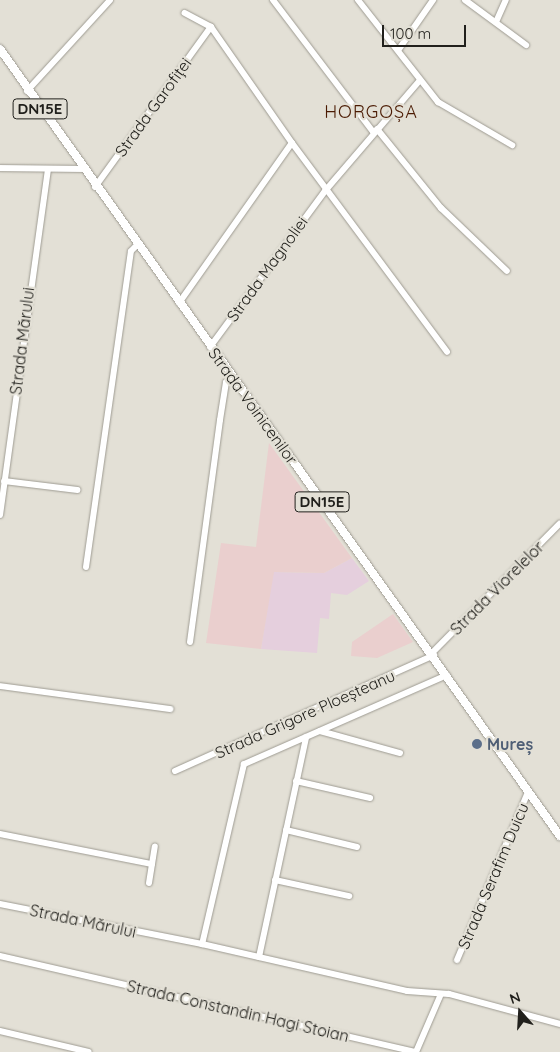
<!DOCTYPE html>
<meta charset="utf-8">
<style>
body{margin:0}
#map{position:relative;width:560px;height:1052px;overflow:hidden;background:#e3e0d6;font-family:Quicksand,sans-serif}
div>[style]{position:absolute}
.commercial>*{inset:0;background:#e5cfdd}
.industrial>*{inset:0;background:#eacfce}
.roads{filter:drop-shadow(0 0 1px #9e9b92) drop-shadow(0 0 1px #9e9b92)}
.minor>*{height:6px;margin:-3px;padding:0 3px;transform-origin:3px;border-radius:3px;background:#fff}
.major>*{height:8px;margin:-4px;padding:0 4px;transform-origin:4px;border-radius:4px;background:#fff}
.dots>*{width:14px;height:14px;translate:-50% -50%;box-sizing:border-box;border:2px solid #e3e0d6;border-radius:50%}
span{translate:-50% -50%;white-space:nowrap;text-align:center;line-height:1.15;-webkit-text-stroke:4.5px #e3e0d6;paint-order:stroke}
.shield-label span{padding:1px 4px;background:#e3e0d6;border:1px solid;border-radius:4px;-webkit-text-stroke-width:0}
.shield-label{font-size:15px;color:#21201c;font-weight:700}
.street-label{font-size:16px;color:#21201c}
.service-label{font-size:16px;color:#4e5e75;font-weight:700}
.left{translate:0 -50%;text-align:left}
.neighbourhood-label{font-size:18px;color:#4b1b03;letter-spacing:1px}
.north{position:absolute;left:495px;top:987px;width:50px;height:50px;-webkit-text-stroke:4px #e3e0d6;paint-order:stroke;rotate:341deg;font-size:14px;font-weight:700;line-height:20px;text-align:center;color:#21201c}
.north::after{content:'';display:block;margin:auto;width:18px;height:22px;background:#21201c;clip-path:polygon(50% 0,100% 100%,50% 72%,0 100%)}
.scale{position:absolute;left:382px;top:25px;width:84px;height:22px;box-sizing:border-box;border:2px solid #21201c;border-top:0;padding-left:6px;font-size:15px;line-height:18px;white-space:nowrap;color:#21201c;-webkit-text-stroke:4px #e3e0d6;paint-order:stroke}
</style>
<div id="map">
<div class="commercial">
<i style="clip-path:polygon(352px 558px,369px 581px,347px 595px,331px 593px,329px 619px,320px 618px,317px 653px,261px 649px,273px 572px,324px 573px)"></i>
</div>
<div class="industrial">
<i style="clip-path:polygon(269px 443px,352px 558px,324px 573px,274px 572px,261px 649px,206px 643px,221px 543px,256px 547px)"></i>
<i style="clip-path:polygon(393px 614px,413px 642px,377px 658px,351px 656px,352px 642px)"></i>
</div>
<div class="roads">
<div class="minor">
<i style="left:273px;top:0;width:167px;rotate:52.8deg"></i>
<i style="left:358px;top:0;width:130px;rotate:51.9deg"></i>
<i style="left:438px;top:102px;width:86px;rotate:30.2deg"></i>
<i style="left:465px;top:0;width:76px;rotate:36.4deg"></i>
<i style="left:496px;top:22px;width:24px;rotate:-66deg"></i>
<i style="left:399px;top:49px;width:60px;rotate:-55.2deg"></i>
<i style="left:27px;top:91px;width:123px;rotate:-47.6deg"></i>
<i style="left:377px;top:129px;width:102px;rotate:51deg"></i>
<i style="left:441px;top:208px;width:91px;rotate:43.7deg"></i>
<i style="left:292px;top:143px;width:260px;rotate:53.4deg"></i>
<i style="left:0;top:168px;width:82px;rotate:0.7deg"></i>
<i style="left:95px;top:187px;width:198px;rotate:-54.1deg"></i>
<i style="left:179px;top:303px;width:196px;rotate:-54.8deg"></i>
<i style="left:292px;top:143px;width:141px;rotate:-124.9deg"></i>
<i style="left:211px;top:27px;width:30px;rotate:-152deg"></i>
<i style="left:210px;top:347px;width:194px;rotate:-53.6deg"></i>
<i style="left:325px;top:191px;width:146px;rotate:-49.4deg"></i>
<i style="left:4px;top:481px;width:74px;rotate:7deg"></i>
<i style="left:0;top:515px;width:349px;rotate:-82.1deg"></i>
<i style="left:86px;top:567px;width:319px;rotate:-81.9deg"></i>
<i style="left:131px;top:251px;width:7px;rotate:-45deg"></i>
<i style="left:190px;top:642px;width:224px;rotate:-82.3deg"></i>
<i style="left:220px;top:420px;width:38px;rotate:-81deg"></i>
<i style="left:226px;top:382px;width:8px;rotate:-40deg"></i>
<i style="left:432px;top:653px;width:182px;rotate:-45.4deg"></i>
<i style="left:447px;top:675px;width:222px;rotate:156.3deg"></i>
<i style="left:244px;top:764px;width:185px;rotate:103.1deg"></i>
<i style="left:202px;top:944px;width:210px;rotate:12.9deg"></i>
<i style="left:407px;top:991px;width:42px;rotate:4.1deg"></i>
<i style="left:449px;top:994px;width:115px;rotate:15.1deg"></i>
<i style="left:0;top:686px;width:172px;rotate:7.7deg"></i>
<i style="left:320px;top:731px;width:83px;rotate:15.4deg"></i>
<i style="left:175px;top:771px;width:284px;rotate:-24.1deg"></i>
<i style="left:296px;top:781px;width:76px;rotate:12.9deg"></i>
<i style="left:286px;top:830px;width:73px;rotate:13.5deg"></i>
<i style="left:0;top:834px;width:155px;rotate:11.2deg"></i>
<i style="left:275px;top:880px;width:76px;rotate:12.2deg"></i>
<i style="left:149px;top:883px;width:37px;rotate:-81deg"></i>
<i style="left:0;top:904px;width:206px;rotate:11.2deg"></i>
<i style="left:0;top:956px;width:427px;rotate:13deg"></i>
<i style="left:259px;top:957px;width:225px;rotate:-77.9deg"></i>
<i style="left:457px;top:960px;width:182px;rotate:-67.1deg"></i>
<i style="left:0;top:1031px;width:91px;rotate:13.3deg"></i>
<i style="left:416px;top:1052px;width:63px;rotate:-66.7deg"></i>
</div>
<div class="major">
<i style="left:0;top:49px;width:966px;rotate:54.57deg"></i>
</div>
</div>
<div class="dots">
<i style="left:477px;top:744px;background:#5c6f8a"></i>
</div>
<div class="shield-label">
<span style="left:40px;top:109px">DN15E</span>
<span style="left:322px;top:502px">DN15E</span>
</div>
<div class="street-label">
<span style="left:153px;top:107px;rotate:-54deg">Strada Garofiței</span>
<span style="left:267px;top:269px;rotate:-54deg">Strada Magnoliei</span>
<span style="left:22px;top:341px;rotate:-83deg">Strada Mărului</span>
<span style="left:253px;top:406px;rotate:54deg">Strada Voinicenilor</span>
<span style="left:497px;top:588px;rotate:-45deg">Strada Viorelelor</span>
<span style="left:305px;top:714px;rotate:-24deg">Strada Grigore Ploeșteanu</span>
<span style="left:493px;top:876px;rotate:-67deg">Strada Serafim Duicu</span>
<span style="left:83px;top:921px;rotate:12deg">Strada Mărului</span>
<span style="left:238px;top:1011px;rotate:13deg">Strada Constandin Hagi Stoian</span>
</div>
<div class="service-label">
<span class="left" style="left:487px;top:744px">Mureș</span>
</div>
<div class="neighbourhood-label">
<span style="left:371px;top:112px">HORGOȘA</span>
</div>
<div class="north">N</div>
<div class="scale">100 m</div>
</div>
